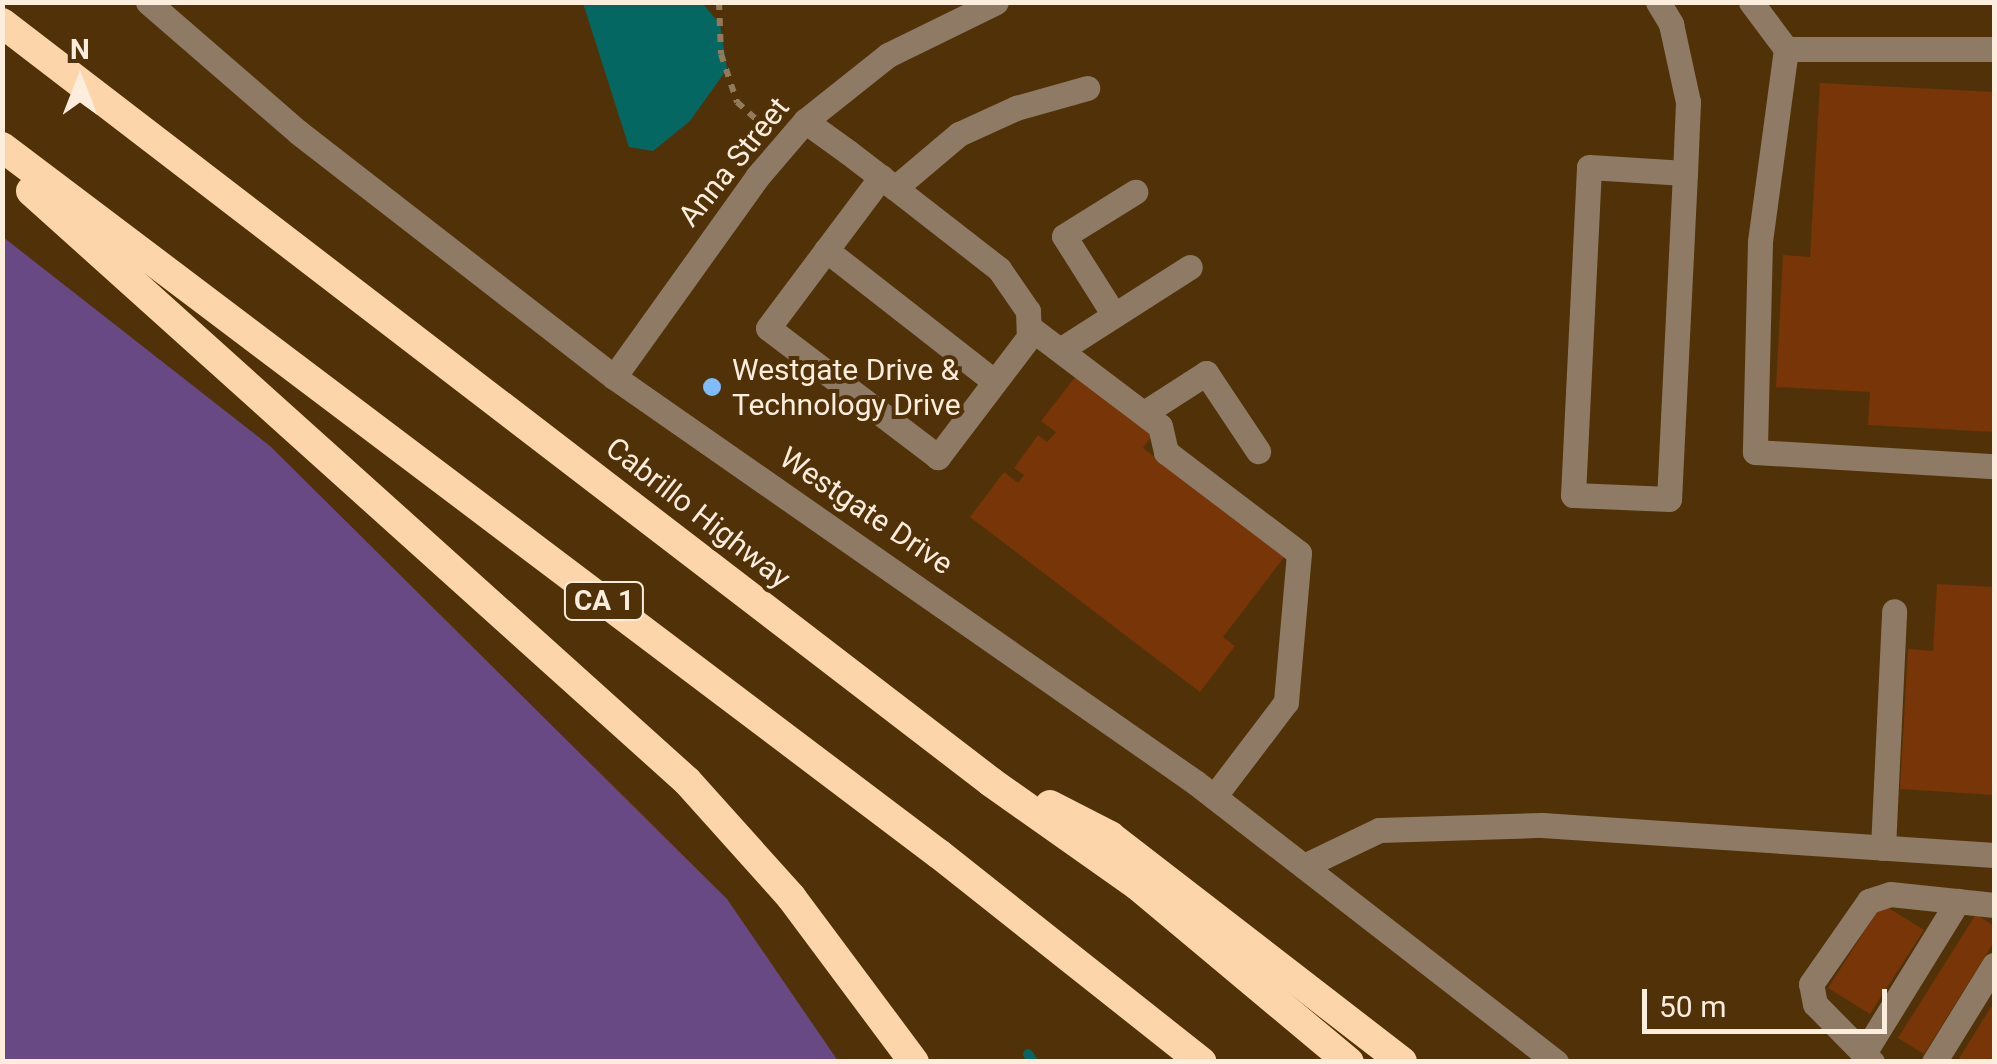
<!DOCTYPE html>
<style>
body{margin:0}
#map{position:relative;width:1997px;height:1064px;overflow:hidden;background:#513208;font-family:Roboto,sans-serif}
div>[style]{position:absolute}
.green>*{inset:0;background:#694984}
.water>*{inset:0;background:#056762}
.stream>*{height:10px;margin:-5px;padding:0 5px;transform-origin:5px;border-radius:5px;background:#056762}
.building>*{inset:0;background:#773508}
.path>*{height:6px;margin-top:-3px;transform-origin:0;background:repeating-linear-gradient(90deg,#937a5a 0 8px,transparent 0 16px)}
.minor>*{height:25px;margin:-12.5px;padding:0 12.5px;transform-origin:12.5px;border-radius:12.5px;background:#8e7a65}
.highway>*{height:30px;margin:-15px;padding:0 15px;transform-origin:15px;border-radius:15px;background:#fcd5ab}
.dots>*{width:28px;height:28px;translate:-50% -50%;box-sizing:border-box;border:5px solid #513208;border-radius:50%}
span{translate:-50% -50%;white-space:nowrap;text-align:center;line-height:1.15;-webkit-text-stroke:8px #513208;paint-order:stroke}
.shield-label span{padding:2px 8px;background:#513208;border:2px solid;border-radius:8px;-webkit-text-stroke-width:0}
.shield-label{font-size:28px;color:#fceddd;font-weight:700}
.street-label{font-size:30px;color:#fceddd}
.poi-label{font-size:30px;color:#fceddd}
.left{translate:0 -50%;text-align:left}
.frame{position:absolute;inset:0;border:5px solid #fceddd;pointer-events:none}
.north{position:absolute;left:30px;top:30px;width:100px;height:100px;-webkit-text-stroke:8px #513208;paint-order:stroke;rotate:0deg;font-size:28px;font-weight:700;line-height:40px;text-align:center;color:#fceddd}
.north::after{content:'';display:block;margin:auto;width:35px;height:45px;background:#fceddd;clip-path:polygon(50% 0,100% 100%,50% 72%,0 100%)}
.scale{position:absolute;left:1642px;top:989px;width:245px;height:45px;box-sizing:border-box;border:5px solid #fceddd;border-top:0;padding-left:12px;font-size:30px;line-height:35px;white-space:nowrap;color:#fceddd;-webkit-text-stroke:8px #513208;paint-order:stroke}
</style>
<div id="map">
<div class="green">
<i style="clip-path:polygon(3px 237px,270px 446px,727px 899px,838px 1061px,3px 1061px)"></i>
</div>
<div class="water">
<i style="clip-path:polygon(583px 3px,702px 3px,720px 24px,727px 69px,690px 121px,653px 151px,629px 147px)"></i>
</div>
<div class="stream">
<i style="left:1028px;top:1054px;width:9px;rotate:58deg"></i>
</div>
<div class="building">
<i style="clip-path:polygon(1820px 83px,1994px 92px,1994px 432px,1868px 425px,1870px 392px,1776px 387px,1783px 255px,1810px 257px)"></i>
<i style="clip-path:polygon(1076px 376px,1153px 434px,1143px 448px,1285px 556px,1223px 637px,1235px 646px,1200px 692px,970px 517px,1004px 472px,1018px 483px,1024px 475px,1014px 468px,1038px 435px,1047px 442px,1056px 432px,1041px 421px)"></i>
<i style="clip-path:polygon(1937px 584px,1994px 587px,1994px 795px,1900px 789px,1908px 649px,1933px 651px)"></i>
<i style="clip-path:polygon(1882px 904px,1924px 930px,1870px 1014px,1828px 988px)"></i>
<i style="clip-path:polygon(1976px 914px,1994px 926px,1994px 942px,1924px 1054px,1898px 1038px)"></i>
<i style="clip-path:polygon(1994px 1002px,1994px 1062px,1957px 1062px)"></i>
</div>
<div class="path">
<i style="left:719px;top:2px;width:52px;rotate:87.8deg"></i>
<i style="left:721px;top:54px;width:51px;rotate:71.6deg"></i>
<i style="left:737px;top:102px;width:36px;rotate:42deg"></i>
</div>
<div class="minor">
<i style="left:148px;top:2px;width:198px;rotate:40.9deg"></i>
<i style="left:298px;top:132px;width:400px;rotate:37.8deg"></i>
<i style="left:614px;top:377px;width:708px;rotate:34.88deg"></i>
<i style="left:1195px;top:782px;width:457px;rotate:37.8deg"></i>
<i style="left:1658px;top:2px;width:26px;rotate:59deg"></i>
<i style="left:1671px;top:24px;width:80px;rotate:77.7deg"></i>
<i style="left:1688px;top:102px;width:71px;rotate:92.4deg"></i>
<i style="left:1685px;top:173px;width:326px;rotate:92.8deg"></i>
<i style="left:1669px;top:499px;width:96px;rotate:-177.6deg"></i>
<i style="left:1573px;top:495px;width:328px;rotate:-87.2deg"></i>
<i style="left:1589px;top:167px;width:96px;rotate:3.6deg"></i>
<i style="left:1751px;top:2px;width:59px;rotate:53.3deg"></i>
<i style="left:1786px;top:49px;width:195px;rotate:97.7deg"></i>
<i style="left:1760px;top:242px;width:210px;rotate:91.4deg"></i>
<i style="left:1755px;top:452px;width:239px;rotate:3.4deg"></i>
<i style="left:1786px;top:49px;width:208px"></i>
<i style="left:805px;top:121px;width:53px;rotate:35.8deg"></i>
<i style="left:848px;top:152px;width:59px;rotate:37.5deg"></i>
<i style="left:895px;top:188px;width:132px;rotate:37.9deg"></i>
<i style="left:999px;top:269px;width:51px;rotate:55.4deg"></i>
<i style="left:1028px;top:311px;width:26px;rotate:88deg"></i>
<i style="left:1029px;top:337px;width:151px;rotate:127.2deg"></i>
<i style="left:938px;top:457px;width:213px;rotate:-142.8deg"></i>
<i style="left:768px;top:328px;width:189px;rotate:-53.2deg"></i>
<i style="left:895px;top:188px;width:84px;rotate:-40.2deg"></i>
<i style="left:959px;top:134px;width:63px;rotate:-24.5deg"></i>
<i style="left:1016px;top:108px;width:74px;rotate:-15.7deg"></i>
<i style="left:826px;top:250px;width:214px;rotate:38deg"></i>
<i style="left:1114px;top:315px;width:93px;rotate:-122.3deg"></i>
<i style="left:1064px;top:236px;width:84px;rotate:-31.8deg"></i>
<i style="left:1029px;top:327px;width:164px;rotate:37.1deg"></i>
<i style="left:1160px;top:426px;width:27px;rotate:77deg"></i>
<i style="left:1166px;top:452px;width:167px;rotate:37.2deg"></i>
<i style="left:1299px;top:553px;width:150px;rotate:95deg"></i>
<i style="left:1286px;top:702px;width:119px;rotate:127.2deg"></i>
<i style="left:1060px;top:350px;width:154px;rotate:-32.6deg"></i>
<i style="left:614px;top:377px;width:246px;rotate:-54.4deg"></i>
<i style="left:757px;top:177px;width:74px;rotate:-49.4deg"></i>
<i style="left:805px;top:121px;width:106px;rotate:-38.5deg"></i>
<i style="left:888px;top:55px;width:120px;rotate:-26.1deg"></i>
<i style="left:1144px;top:413px;width:74px;rotate:-32.8deg"></i>
<i style="left:1206px;top:373px;width:94px;rotate:56.3deg"></i>
<i style="left:1883px;top:848px;width:237px;rotate:-87.3deg"></i>
<i style="left:1304px;top:866px;width:83px;rotate:-25.6deg"></i>
<i style="left:1379px;top:830px;width:163px;rotate:-1.8deg"></i>
<i style="left:1542px;top:825px;width:453px;rotate:3.8deg"></i>
<i style="left:1864px;top:1053px;width:179px;rotate:-58.3deg"></i>
<i style="left:1872px;top:1062px;width:81px;rotate:-134.5deg"></i>
<i style="left:1815px;top:1004px;width:20px;rotate:-101deg"></i>
<i style="left:1811px;top:984px;width:101px;rotate:-55.1deg"></i>
<i style="left:1869px;top:901px;width:22px;rotate:-18deg"></i>
<i style="left:1890px;top:894px;width:105px;rotate:6deg"></i>
<i style="left:1934px;top:1062px;width:114px;rotate:-58.3deg"></i>
</div>
<div class="highway">
<i style="left:2px;top:23px;width:1247px;rotate:37.5deg"></i>
<i style="left:991px;top:782px;width:179px;rotate:35.2deg"></i>
<i style="left:1137px;top:885px;width:276px;rotate:39.9deg"></i>
<i style="left:2px;top:147px;width:1174px;rotate:37.04deg"></i>
<i style="left:939px;top:854px;width:335px;rotate:38.4deg"></i>
<i style="left:31px;top:191px;width:882px;rotate:41.97deg"></i>
<i style="left:687px;top:781px;width:156px;rotate:48.1deg"></i>
<i style="left:791px;top:897px;width:206px;rotate:53.3deg"></i>
<i style="left:1050px;top:805px;width:68px;rotate:27.3deg"></i>
<i style="left:1110px;top:836px;width:369px;rotate:37.7deg"></i>
</div>
<div class="dots">
<i style="left:712px;top:387px;background:#7ebdf9"></i>
</div>
<div class="shield-label">
<span style="left:604px;top:601px">CA 1</span>
</div>
<div class="street-label">
<span style="left:734px;top:162px;rotate:-51deg">Anna Street</span>
<span style="left:866px;top:511px;rotate:34deg">Westgate Drive</span>
<span style="left:698px;top:513px;rotate:38deg">Cabrillo Highway</span>
</div>
<div class="poi-label">
<span class="left" style="left:732px;top:387px">Westgate Drive &amp;<br>Technology Drive</span>
</div>
<div class="frame"></div>
<div class="north">N</div>
<div class="scale">50 m</div>
</div>
